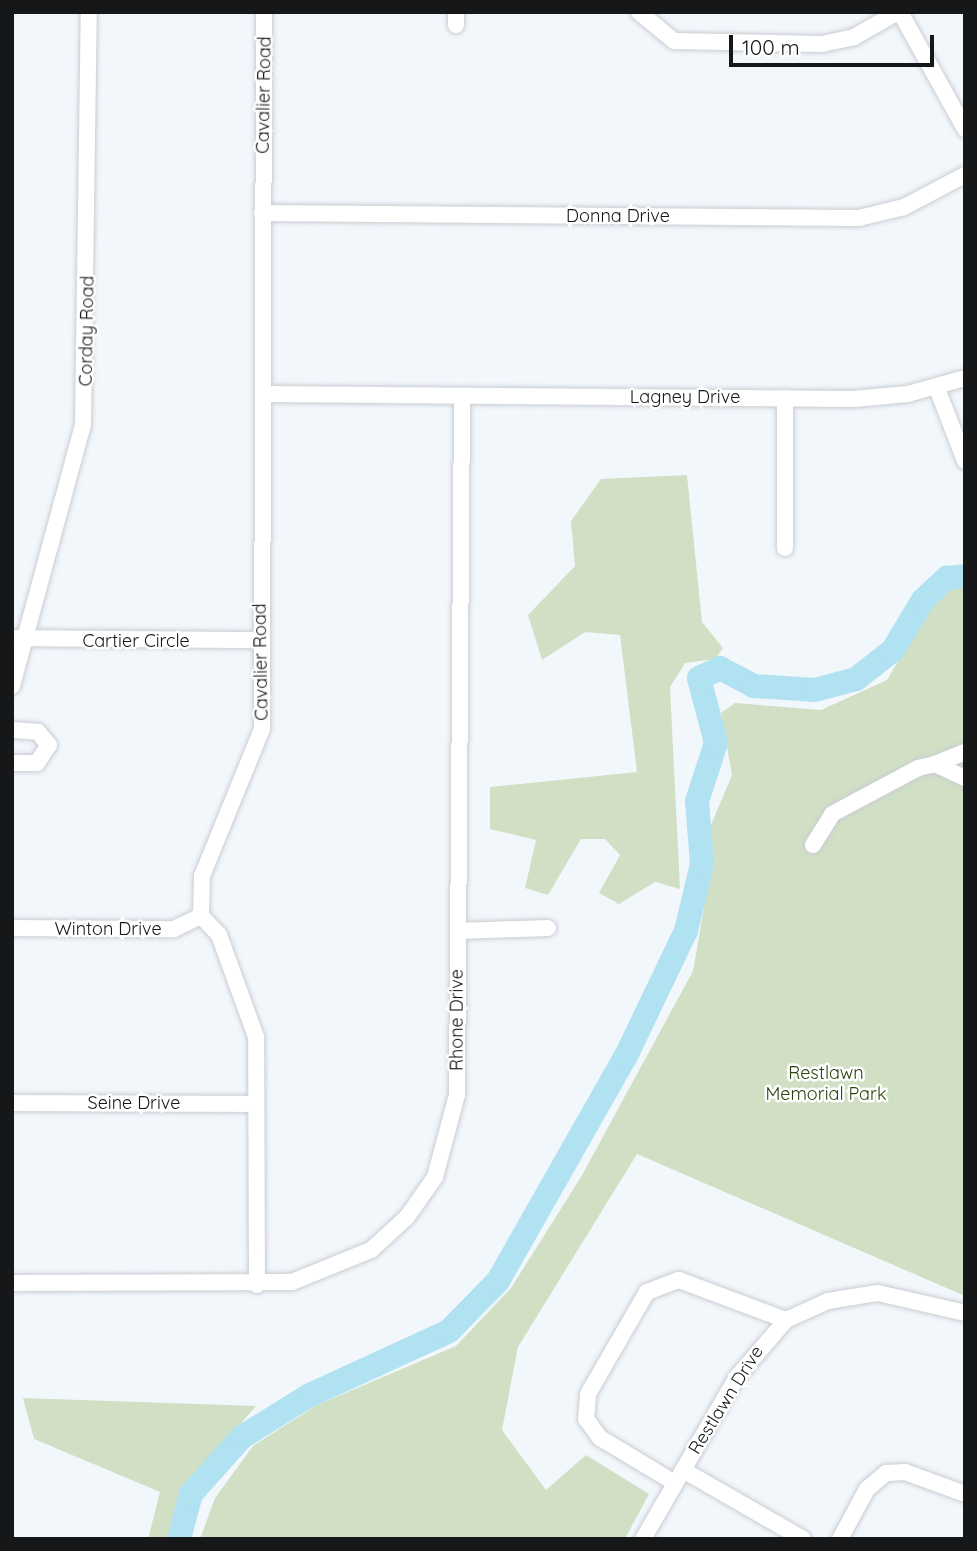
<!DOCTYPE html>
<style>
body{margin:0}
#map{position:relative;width:977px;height:1551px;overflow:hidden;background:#f2f7fc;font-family:Quicksand,sans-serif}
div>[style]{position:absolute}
.green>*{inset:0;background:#d1e0c5}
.river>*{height:24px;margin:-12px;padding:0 12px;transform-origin:12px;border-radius:12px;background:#b1e2f1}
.roads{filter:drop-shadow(0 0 2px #c9cdd2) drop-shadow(0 0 2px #c9cdd2)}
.minor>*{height:16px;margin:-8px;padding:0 8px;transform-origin:8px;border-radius:8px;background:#fff}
span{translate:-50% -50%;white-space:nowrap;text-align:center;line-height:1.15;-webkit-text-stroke:5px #fff;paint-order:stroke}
.street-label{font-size:18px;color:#151718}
.park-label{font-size:18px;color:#2a440e}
.frame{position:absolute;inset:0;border:14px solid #151718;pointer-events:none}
.scale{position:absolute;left:729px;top:35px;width:205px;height:32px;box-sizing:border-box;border:4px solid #151718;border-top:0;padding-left:9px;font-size:21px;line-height:24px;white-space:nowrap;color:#151718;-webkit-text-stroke:5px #fff;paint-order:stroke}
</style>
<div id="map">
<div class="green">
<i style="clip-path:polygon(687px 475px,702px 622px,723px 648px,715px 659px,685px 663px,670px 687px,680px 889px,655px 882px,619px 904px,599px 893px,620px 855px,605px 839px,581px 839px,548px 895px,525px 888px,536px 840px,490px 829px,490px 787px,637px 772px,620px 635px,585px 632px,542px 660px,528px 615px,575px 566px,571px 521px,601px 479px)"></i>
<i style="clip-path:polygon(965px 582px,965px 1296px,637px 1154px,518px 1347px,502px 1430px,546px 1490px,586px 1455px,649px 1494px,625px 1539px,200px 1539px,215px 1498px,253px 1446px,317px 1405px,456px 1346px,511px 1288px,581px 1177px,693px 971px,711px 867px,711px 825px,732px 775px,721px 713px,735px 703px,821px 710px,887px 680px,936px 596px)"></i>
<i style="clip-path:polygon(23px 1398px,256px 1406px,183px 1490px,170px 1539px,148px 1539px,160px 1492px,34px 1439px)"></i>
</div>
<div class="river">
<i style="left:179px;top:1539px;width:47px;rotate:-75.1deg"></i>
<i style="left:191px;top:1494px;width:76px;rotate:-48.2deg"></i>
<i style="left:242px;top:1437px;width:78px;rotate:-31.8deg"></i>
<i style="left:308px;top:1396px;width:155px;rotate:-24.7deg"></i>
<i style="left:449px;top:1331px;width:70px;rotate:-45.6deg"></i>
<i style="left:498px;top:1281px;width:259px;rotate:-60.4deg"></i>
<i style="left:626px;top:1056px;width:139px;rotate:-64.4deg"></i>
<i style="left:686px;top:931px;width:69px;rotate:-76.6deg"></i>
<i style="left:702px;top:864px;width:63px;rotate:-94.5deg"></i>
<i style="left:697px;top:801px;width:61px;rotate:-71.9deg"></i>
<i style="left:716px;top:743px;width:67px;rotate:-104.7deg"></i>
<i style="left:699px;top:678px;width:23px;rotate:-25deg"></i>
<i style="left:720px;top:668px;width:38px;rotate:28deg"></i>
<i style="left:754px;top:686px;width:61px;rotate:3.8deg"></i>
<i style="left:815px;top:690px;width:42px;rotate:-15deg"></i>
<i style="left:856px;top:679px;width:47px;rotate:-38.1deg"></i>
<i style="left:893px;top:650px;width:58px;rotate:-59deg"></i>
<i style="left:923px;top:600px;width:33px;rotate:-43deg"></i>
<i style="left:947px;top:578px;width:18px;rotate:-6deg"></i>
</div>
<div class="roads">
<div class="minor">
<i style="left:639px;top:12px;width:45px;rotate:39.6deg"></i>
<i style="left:674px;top:41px;width:148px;rotate:1.2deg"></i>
<i style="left:822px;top:44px;width:33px;rotate:-12deg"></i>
<i style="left:854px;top:37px;width:51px;rotate:-29.6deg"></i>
<i style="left:900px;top:12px;width:134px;rotate:60.9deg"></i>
<i style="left:456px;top:25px;width:13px;rotate:-90deg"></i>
<i style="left:262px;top:213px;width:597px;rotate:0.48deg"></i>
<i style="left:859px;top:218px;width:46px;rotate:-13.7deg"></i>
<i style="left:904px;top:207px;width:69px;rotate:-27.7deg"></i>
<i style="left:937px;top:388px;width:78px;rotate:69deg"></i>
<i style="left:263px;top:394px;width:590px;rotate:0.49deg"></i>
<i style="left:853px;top:399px;width:55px;rotate:-5.2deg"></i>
<i style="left:908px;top:394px;width:59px;rotate:-15.7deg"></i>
<i style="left:785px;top:548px;width:150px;rotate:-90deg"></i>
<i style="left:12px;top:638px;width:248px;rotate:0.5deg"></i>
<i style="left:12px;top:686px;width:271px;rotate:-74.8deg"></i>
<i style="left:83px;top:424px;width:412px;rotate:-89.2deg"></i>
<i style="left:12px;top:730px;width:26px;rotate:4deg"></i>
<i style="left:38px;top:732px;width:17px;rotate:50deg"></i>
<i style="left:49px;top:745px;width:22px;rotate:124deg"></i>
<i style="left:37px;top:763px;width:25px;rotate:180deg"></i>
<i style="left:935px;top:764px;width:32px;rotate:-22deg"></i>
<i style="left:813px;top:845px;width:36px;rotate:-58deg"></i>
<i style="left:832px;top:814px;width:98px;rotate:-28.1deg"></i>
<i style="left:918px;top:768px;width:17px;rotate:-13deg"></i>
<i style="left:935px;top:764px;width:33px;rotate:25deg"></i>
<i style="left:12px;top:928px;width:162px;rotate:0.4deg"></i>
<i style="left:174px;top:929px;width:30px;rotate:-26deg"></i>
<i style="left:458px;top:931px;width:90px;rotate:-1.9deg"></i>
<i style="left:12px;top:1103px;width:244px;rotate:0.2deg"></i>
<i style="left:12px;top:1283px;width:280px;rotate:-0.2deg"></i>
<i style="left:292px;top:1282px;width:85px;rotate:-22.1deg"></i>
<i style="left:371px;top:1250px;width:49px;rotate:-42.5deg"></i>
<i style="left:407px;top:1217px;width:49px;rotate:-55deg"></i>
<i style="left:435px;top:1177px;width:85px;rotate:-75deg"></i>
<i style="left:457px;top:1095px;width:699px;rotate:-89.59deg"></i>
<i style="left:257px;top:1285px;width:248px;rotate:-90.2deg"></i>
<i style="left:256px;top:1037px;width:109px;rotate:-109.9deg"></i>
<i style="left:219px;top:935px;width:26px;rotate:-133deg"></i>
<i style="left:201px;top:916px;width:40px;rotate:-88.6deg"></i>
<i style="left:202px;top:876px;width:159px;rotate:-67.8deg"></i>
<i style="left:262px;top:729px;width:717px;rotate:-89.84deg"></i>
<i style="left:683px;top:1470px;width:138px;rotate:29.9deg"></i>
<i style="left:675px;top:1483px;width:87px;rotate:-149deg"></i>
<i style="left:600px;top:1438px;width:24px;rotate:-126deg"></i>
<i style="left:586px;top:1419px;width:25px;rotate:-85deg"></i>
<i style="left:588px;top:1394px;width:118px;rotate:-60deg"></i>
<i style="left:647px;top:1292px;width:34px;rotate:-21deg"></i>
<i style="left:679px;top:1280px;width:114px;rotate:20.5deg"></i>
<i style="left:643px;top:1539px;width:187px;rotate:-59.9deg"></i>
<i style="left:737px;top:1377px;width:75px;rotate:-49.3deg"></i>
<i style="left:786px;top:1320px;width:46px;rotate:-24.3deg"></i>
<i style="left:828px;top:1301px;width:51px;rotate:-9.1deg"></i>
<i style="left:878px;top:1293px;width:89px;rotate:12.9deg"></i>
<i style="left:840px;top:1539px;width:57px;rotate:-61.6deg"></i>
<i style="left:867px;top:1489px;width:25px;rotate:-40deg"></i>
<i style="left:886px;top:1473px;width:19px;rotate:-3deg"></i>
<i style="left:905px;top:1472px;width:64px;rotate:20.1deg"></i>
</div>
</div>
<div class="street-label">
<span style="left:264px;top:95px;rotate:-89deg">Cavalier Road</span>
<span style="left:618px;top:216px">Donna Drive</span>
<span style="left:87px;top:331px;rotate:-89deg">Corday Road</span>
<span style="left:685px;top:397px">Lagney Drive</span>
<span style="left:136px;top:641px">Cartier Circle</span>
<span style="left:261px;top:662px;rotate:-91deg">Cavalier Road</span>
<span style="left:108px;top:929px">Winton Drive</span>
<span style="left:457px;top:1020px;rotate:-90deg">Rhone Drive</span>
<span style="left:134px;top:1103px">Seine Drive</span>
<span style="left:726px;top:1400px;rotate:-58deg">Restlawn Drive</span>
</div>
<div class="park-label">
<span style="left:826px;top:1084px">Restlawn<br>Memorial Park</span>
</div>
<div class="frame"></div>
<div class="scale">100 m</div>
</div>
